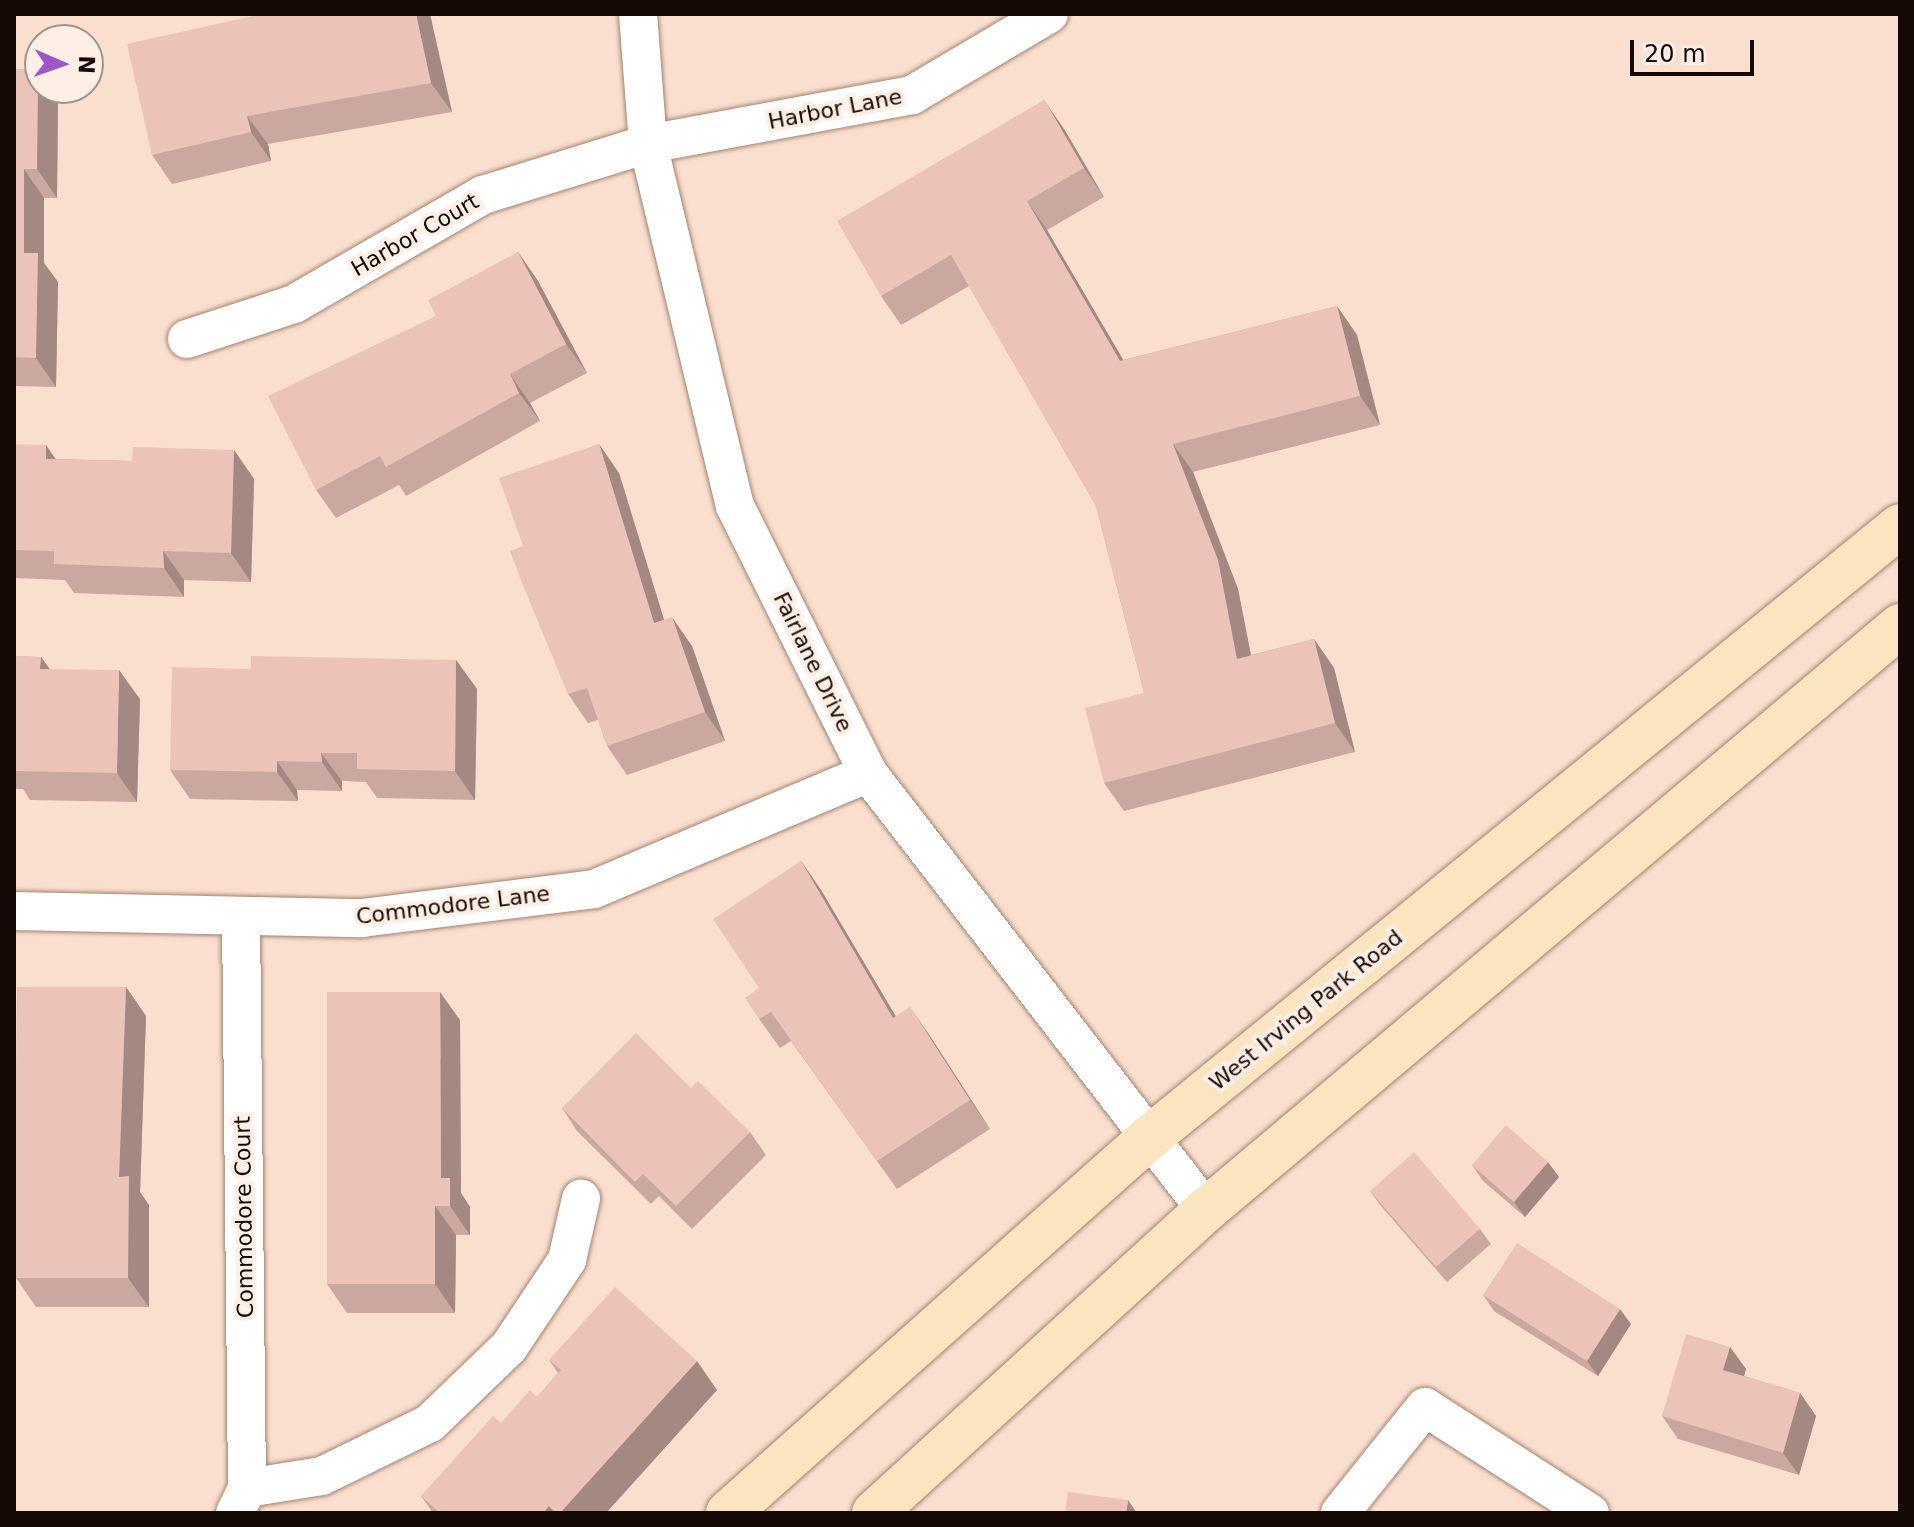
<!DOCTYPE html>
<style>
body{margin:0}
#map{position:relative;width:1914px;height:1527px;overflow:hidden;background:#fadfce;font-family:"DejaVu Sans",sans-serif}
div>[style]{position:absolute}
.roads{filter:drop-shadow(0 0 2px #a38370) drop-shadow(0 0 2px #a38370)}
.street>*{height:38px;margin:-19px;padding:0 19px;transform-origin:19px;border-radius:19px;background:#fff}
.secondary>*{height:44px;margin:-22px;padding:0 22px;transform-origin:22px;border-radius:22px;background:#fbe5c1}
.wall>*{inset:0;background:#caa89f}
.shaded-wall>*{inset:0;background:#a48882}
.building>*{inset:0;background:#ebc3b9}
span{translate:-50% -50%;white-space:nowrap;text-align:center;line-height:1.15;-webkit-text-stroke:8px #fdefe6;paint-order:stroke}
.street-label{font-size:22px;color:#140904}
.frame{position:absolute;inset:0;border:16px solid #140904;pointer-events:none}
.north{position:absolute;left:24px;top:24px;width:80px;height:80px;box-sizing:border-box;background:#fdefe6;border:2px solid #a0938c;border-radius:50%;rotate:92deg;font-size:22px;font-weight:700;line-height:32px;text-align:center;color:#140904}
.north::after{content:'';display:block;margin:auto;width:28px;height:36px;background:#9e55c8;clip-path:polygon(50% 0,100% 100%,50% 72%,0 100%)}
.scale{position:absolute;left:1630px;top:40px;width:124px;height:36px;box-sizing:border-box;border:4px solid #140904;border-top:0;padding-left:10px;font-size:24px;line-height:28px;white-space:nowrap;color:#140904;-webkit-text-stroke:6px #fdefe6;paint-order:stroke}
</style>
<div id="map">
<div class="roads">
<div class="street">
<i style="left:638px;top:14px;width:130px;rotate:85.6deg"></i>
<i style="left:648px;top:144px;width:372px;rotate:76.5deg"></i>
<i style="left:735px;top:506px;width:298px;rotate:63.5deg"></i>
<i style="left:868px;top:773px;width:552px;rotate:52.28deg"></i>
<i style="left:187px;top:339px;width:113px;rotate:-18.1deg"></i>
<i style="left:294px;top:304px;width:218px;rotate:-30deg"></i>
<i style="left:483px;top:195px;width:173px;rotate:-17.2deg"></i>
<i style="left:648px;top:144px;width:269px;rotate:-10.5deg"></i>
<i style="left:912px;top:95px;width:159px;rotate:-30.6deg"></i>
<i style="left:14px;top:911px;width:348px;rotate:1.2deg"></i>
<i style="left:362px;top:918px;width:234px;rotate:-7.1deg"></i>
<i style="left:594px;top:889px;width:298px;rotate:-22.9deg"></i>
<i style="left:247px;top:1488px;width:76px;rotate:-9.1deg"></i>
<i style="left:322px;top:1476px;width:120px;rotate:-26.1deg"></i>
<i style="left:430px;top:1423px;width:110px;rotate:-43.9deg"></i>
<i style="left:509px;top:1347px;width:105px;rotate:-56.3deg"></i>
<i style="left:567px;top:1260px;width:63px;rotate:-77.1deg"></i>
<i style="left:235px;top:1513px;width:28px;rotate:-64deg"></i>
<i style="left:247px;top:1488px;width:571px;rotate:-90.6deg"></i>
<i style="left:1340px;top:1513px;width:136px;rotate:-51.3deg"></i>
<i style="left:1425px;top:1407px;width:196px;rotate:32.7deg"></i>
</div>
<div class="secondary">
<i style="left:728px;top:1513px;width:565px;rotate:-41.7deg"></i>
<i style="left:1150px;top:1137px;width:967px;rotate:-39.17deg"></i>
<i style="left:874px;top:1513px;width:449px;rotate:-42.4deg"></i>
<i style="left:1206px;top:1210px;width:907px;rotate:-40.08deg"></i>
</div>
</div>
<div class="wall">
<i style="clip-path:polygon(430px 14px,452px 112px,268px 144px,271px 161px,172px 184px,152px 155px)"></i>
<i style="clip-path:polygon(14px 69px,38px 69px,40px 72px,40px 88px,58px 98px,57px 198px,44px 198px,44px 263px,58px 282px,56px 387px,14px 386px)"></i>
<i style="clip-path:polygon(1064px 129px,1104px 197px,1047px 230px,1123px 360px,1337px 306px,1357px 335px,1380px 425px,1193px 472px,1238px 589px,1251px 655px,1314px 639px,1334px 668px,1355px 752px,1124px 811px,1104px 783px,1144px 693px,1096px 506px,969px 286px,901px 325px,881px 296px)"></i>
<i style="clip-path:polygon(518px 252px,538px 281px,587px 373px,530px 403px,540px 421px,406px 496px,399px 485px,336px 518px,316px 490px,436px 316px)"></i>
<i style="clip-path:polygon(14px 444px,56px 459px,132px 461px,234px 450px,254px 479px,251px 582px,184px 580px,184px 597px,74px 593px,65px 580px,14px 578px)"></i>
<i style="clip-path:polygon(619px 473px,664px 620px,692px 646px,725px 741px,627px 775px,607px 746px,598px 720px,588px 723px,568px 694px,523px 546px)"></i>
<i style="clip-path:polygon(14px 656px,41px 657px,50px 669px,140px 699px,137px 802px,30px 800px,23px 789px,14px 789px)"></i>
<i style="clip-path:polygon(456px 660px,477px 689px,475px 800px,377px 798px,366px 782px,342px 781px,342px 791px,297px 790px,298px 801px,190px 799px,170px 770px,251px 669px)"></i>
<i style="clip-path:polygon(801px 861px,821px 890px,896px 1017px,930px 1036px,990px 1129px,897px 1189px,791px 1041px,780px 1048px,759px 1019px,759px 988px)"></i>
<i style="clip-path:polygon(126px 987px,146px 1016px,140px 1192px,149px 1205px,149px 1307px,36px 1307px,16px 1278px,16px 1223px,14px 1220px,15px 1110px,14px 1108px,14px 1065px,16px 1065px)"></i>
<i style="clip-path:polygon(460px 1020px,461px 1193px,470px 1207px,470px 1235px,456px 1235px,455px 1313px,347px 1313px,327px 1284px)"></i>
<i style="clip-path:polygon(691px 1088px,750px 1132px,766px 1155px,692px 1229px,659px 1196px,651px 1204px,577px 1131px,562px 1108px)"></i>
<i style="clip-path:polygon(1472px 1165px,1559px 1177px,1525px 1217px,1483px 1181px)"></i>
<i style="clip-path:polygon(1370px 1191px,1480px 1229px,1491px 1244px,1447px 1282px,1381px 1206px)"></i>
<i style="clip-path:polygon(1483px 1295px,1631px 1324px,1598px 1376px,1494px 1311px)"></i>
<i style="clip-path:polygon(1730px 1347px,1746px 1369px,1744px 1376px,1800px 1393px,1816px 1416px,1799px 1475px,1678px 1439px,1662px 1416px)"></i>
<i style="clip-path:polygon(549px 1360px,717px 1390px,606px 1513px,433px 1513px,421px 1496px,501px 1423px,537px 1397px,558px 1373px)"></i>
</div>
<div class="shaded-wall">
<i style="clip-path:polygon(416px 14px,430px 14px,452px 112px,431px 83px)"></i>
<i style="clip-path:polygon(38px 69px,40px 72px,40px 88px,51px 88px,58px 98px,57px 198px,37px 169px)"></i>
<i style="clip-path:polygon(1044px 100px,1064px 129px,1104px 197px,1084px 168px)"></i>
<i style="clip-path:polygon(247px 116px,268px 144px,271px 161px,251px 132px)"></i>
<i style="clip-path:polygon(24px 169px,44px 198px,44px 263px,58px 282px,56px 387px,36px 358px,24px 253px)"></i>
<i style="clip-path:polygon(1027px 201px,1047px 230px,1141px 390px,1120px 361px)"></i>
<i style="clip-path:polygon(518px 252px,538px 281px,587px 373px,566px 344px)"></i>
<i style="clip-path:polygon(1337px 306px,1357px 335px,1380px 425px,1360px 396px)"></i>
<i style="clip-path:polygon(510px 374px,530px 403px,540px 421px,519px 393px)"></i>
<i style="clip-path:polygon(599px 444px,619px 473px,674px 652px,654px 623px)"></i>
<i style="clip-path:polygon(1173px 444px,1193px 472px,1238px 589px,1257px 687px,1237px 659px)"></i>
<i style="clip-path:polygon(46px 445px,66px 474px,46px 459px)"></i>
<i style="clip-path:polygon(234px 450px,254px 479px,251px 582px,231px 553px)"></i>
<i style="clip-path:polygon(163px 551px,184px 580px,184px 597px,164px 568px)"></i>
<i style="clip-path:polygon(672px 617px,692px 646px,725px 741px,705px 712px)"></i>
<i style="clip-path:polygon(1314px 639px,1334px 668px,1355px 752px,1335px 723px)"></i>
<i style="clip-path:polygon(41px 657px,61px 686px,40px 669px)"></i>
<i style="clip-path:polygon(456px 660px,477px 689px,475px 800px,455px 771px)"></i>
<i style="clip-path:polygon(119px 670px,140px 699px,137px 802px,117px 773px)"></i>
<i style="clip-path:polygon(321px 753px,342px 781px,342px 791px,322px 762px)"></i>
<i style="clip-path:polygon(277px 761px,297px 790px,298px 801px,277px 772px)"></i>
<i style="clip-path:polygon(801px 861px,821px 890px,914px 1047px,893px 1018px)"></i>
<i style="clip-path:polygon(126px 987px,146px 1016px,140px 1192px,149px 1205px,149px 1307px,128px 1278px,119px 1177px)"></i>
<i style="clip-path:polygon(440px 992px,460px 1020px,461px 1193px,470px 1207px,470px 1235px,450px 1206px,441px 1178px)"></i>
<i style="clip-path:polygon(910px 1007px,930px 1036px,990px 1129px,970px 1100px)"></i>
<i style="clip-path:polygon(1548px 1162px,1559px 1177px,1525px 1217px,1514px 1202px)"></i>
<i style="clip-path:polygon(435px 1206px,456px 1235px,455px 1313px,435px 1284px)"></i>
<i style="clip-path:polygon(1620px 1309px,1631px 1324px,1598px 1376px,1587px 1361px)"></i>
<i style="clip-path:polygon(1730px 1347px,1746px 1369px,1739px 1393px,1723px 1370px)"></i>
<i style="clip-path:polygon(697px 1361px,717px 1390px,606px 1513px,560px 1513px)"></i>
<i style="clip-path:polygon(1800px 1393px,1816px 1416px,1799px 1475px,1783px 1453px)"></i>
<i style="clip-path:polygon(1128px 1500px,1137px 1513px,1126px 1513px)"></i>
<i style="clip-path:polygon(549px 1506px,554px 1513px,543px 1513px)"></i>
</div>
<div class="building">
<i style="clip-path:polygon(262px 14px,416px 14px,431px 83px,247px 116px,251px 132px,152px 155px,127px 44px)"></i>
<i style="clip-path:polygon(14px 69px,38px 69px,37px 169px,24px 169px,24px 253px,38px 253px,36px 358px,14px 357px)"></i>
<i style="clip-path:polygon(1044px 100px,1084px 168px,1027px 201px,1120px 361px,1337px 306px,1360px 396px,1173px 444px,1218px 560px,1237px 659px,1314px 639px,1335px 723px,1104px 783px,1085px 708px,1144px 693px,1096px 506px,951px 255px,881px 296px,837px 221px)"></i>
<i style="clip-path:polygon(518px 252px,566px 344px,510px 374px,519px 393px,386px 467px,380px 456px,316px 490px,268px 396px,436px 316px,428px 300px)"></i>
<i style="clip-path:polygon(14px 444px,46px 445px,46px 459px,132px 461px,133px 447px,234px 450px,231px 553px,163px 551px,164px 568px,54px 564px,54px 551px,14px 550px)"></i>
<i style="clip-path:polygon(599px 444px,654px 623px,672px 617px,705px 712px,607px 746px,587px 688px,568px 694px,522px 583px,510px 551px,523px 546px,499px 478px)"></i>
<i style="clip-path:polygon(14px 656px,41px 657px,40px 669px,119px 670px,117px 773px,14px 771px)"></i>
<i style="clip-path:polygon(251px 656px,456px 660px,455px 771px,357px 769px,357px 753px,321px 753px,322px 762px,277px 761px,277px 772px,170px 770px,172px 667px,251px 669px)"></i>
<i style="clip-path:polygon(801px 861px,893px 1018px,910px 1007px,970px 1100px,877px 1161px,771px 1012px,759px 1019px,745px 998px,759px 988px,713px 919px)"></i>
<i style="clip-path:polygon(17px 987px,126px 987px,119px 1177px,129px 1176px,128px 1278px,16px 1278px,16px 1210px,14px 1211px,15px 1093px,14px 1093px,14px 1065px,16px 1065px)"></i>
<i style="clip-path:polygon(327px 992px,440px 992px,441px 1178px,450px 1178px,450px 1206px,435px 1206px,435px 1284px,327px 1284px)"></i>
<i style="clip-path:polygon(636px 1033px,691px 1088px,698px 1081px,750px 1132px,676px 1206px,643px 1174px,635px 1182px,562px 1108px)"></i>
<i style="clip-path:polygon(1506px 1125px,1548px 1162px,1514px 1202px,1472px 1165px)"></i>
<i style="clip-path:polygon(1414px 1152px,1480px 1229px,1436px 1267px,1370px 1191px)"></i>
<i style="clip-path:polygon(1517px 1243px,1620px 1309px,1587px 1361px,1483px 1295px)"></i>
<i style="clip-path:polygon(615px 1287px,697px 1361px,560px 1513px,557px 1513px,549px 1506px,543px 1513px,440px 1513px,421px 1496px,493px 1416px,501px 1423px,530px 1390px,537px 1397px,561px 1370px,549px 1360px)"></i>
<i style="clip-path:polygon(1686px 1334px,1730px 1347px,1723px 1370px,1800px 1393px,1783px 1453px,1662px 1416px)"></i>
<i style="clip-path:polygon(1068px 1492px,1128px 1500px,1126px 1513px,1065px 1513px)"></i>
</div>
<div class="street-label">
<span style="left:835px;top:109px;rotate:-11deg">Harbor Lane</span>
<span style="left:415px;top:235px;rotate:-30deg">Harbor Court</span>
<span style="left:813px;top:662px;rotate:64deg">Fairlane Drive</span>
<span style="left:453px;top:905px;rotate:-7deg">Commodore Lane</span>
<span style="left:1306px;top:1010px;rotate:-39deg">West Irving Park Road</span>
<span style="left:244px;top:1217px;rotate:-91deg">Commodore Court</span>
</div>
<div class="frame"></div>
<div class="north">N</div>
<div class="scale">20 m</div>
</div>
